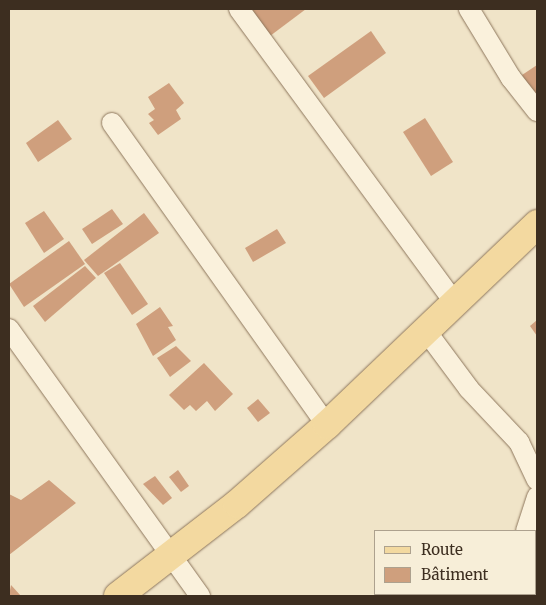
<!DOCTYPE html>
<meta charset="utf-8">
<style>
body{margin:0}
#map{position:relative;width:546px;height:605px;overflow:hidden;background:#f0e4c8;font-family:Merriweather,serif}
div>[style]{position:absolute}
.building>*{inset:0;background:#cf9f7d}
.roads{filter:drop-shadow(0 0 1px #8d765c) drop-shadow(0 0 1px #8d765c)}
.street>*{height:20px;margin:-10px;padding:0 10px;transform-origin:10px;border-radius:10px;background:#faf1dc}
.primary>*{height:28px;margin:-14px;padding:0 14px;transform-origin:14px;border-radius:14px;background:#f3d9a0}
span{translate:-50% -50%;white-space:nowrap;text-align:center;line-height:1.15;-webkit-text-stroke:4px #f7eed8;paint-order:stroke}
.frame{position:absolute;inset:0;border:10px solid #3d2e20;pointer-events:none}
.legend{position:absolute;left:374px;top:530px;width:162px;height:65px;box-sizing:border-box;background:#f7eed8;border:1px solid #ada18e;margin:0;padding:6px 9px;list-style:none;font-size:15px;color:#3d2e20}
.legend li{display:flex;align-items:center;gap:10px;height:25px}
.legend b{width:25px;border:1px solid #ada18e}
</style>
<div id="map">
<div class="building">
<i style="clip-path:polygon(249px 9px,306px 9px,270px 36px)"></i>
<i style="clip-path:polygon(371px 31px,386px 53px,324px 98px,308px 76px)"></i>
<i style="clip-path:polygon(537px 65px,537px 99px,522px 75px)"></i>
<i style="clip-path:polygon(169px 83px,184px 103px,176px 110px,181px 119px,158px 135px,149px 123px,154px 120px,148px 114px,155px 109px,148px 97px)"></i>
<i style="clip-path:polygon(425px 118px,453px 162px,431px 176px,403px 132px)"></i>
<i style="clip-path:polygon(58px 120px,72px 139px,38px 162px,26px 143px)"></i>
<i style="clip-path:polygon(112px 209px,123px 224px,92px 244px,82px 229px)"></i>
<i style="clip-path:polygon(44px 211px,64px 239px,44px 253px,25px 223px)"></i>
<i style="clip-path:polygon(144px 213px,159px 233px,98px 276px,84px 260px)"></i>
<i style="clip-path:polygon(277px 229px,286px 243px,253px 262px,245px 248px)"></i>
<i style="clip-path:polygon(69px 241px,85px 264px,24px 307px,9px 284px)"></i>
<i style="clip-path:polygon(120px 263px,148px 304px,132px 315px,104px 273px)"></i>
<i style="clip-path:polygon(85px 266px,96px 278px,45px 322px,33px 306px)"></i>
<i style="clip-path:polygon(160px 307px,173px 326px,168px 327px,176px 340px,153px 356px,136px 324px)"></i>
<i style="clip-path:polygon(537px 320px,537px 336px,530px 326px)"></i>
<i style="clip-path:polygon(176px 346px,191px 361px,170px 377px,157px 358px)"></i>
<i style="clip-path:polygon(204px 363px,233px 394px,215px 411px,207px 401px,196px 411px,190px 405px,184px 410px,169px 395px)"></i>
<i style="clip-path:polygon(258px 399px,270px 413px,258px 422px,247px 408px)"></i>
<i style="clip-path:polygon(178px 470px,189px 486px,181px 492px,169px 477px)"></i>
<i style="clip-path:polygon(155px 476px,172px 498px,163px 505px,143px 484px)"></i>
<i style="clip-path:polygon(49px 480px,76px 503px,9px 555px,9px 494px,21px 500px)"></i>
<i style="clip-path:polygon(11px 585px,21px 596px,9px 596px)"></i>
</div>
<div class="roads">
<div class="street">
<i style="left:239px;top:9px;width:363px;rotate:53.7deg"></i>
<i style="left:469px;top:9px;width:81px;rotate:58.7deg"></i>
<i style="left:511px;top:78px;width:42px;rotate:51.8deg"></i>
<i style="left:112px;top:123px;width:371px;rotate:54.6deg"></i>
<i style="left:9px;top:329px;width:328px;rotate:54.4deg"></i>
<i style="left:426px;top:331px;width:72px;rotate:53.4deg"></i>
<i style="left:469px;top:389px;width:73px;rotate:46.7deg"></i>
<i style="left:519px;top:442px;width:42px;rotate:64.7deg"></i>
<i style="left:526px;top:531px;width:36px;rotate:-72deg"></i>
<i style="left:466px;top:596px;width:4px;rotate:-34deg"></i>
</div>
<div class="primary">
<i style="left:118px;top:596px;width:150px;rotate:-37.7deg"></i>
<i style="left:237px;top:504px;width:120px;rotate:-41.3deg"></i>
<i style="left:327px;top:425px;width:291px;rotate:-43.7deg"></i>
</div>
</div>
<div class="frame"></div>
<ul class="legend">
<li><b style="height:6px;background:#f3d9a0"></b>Route</li>
<li><b style="height:14px;background:#cf9f7d"></b>Bâtiment</li>
</ul>
</div>
